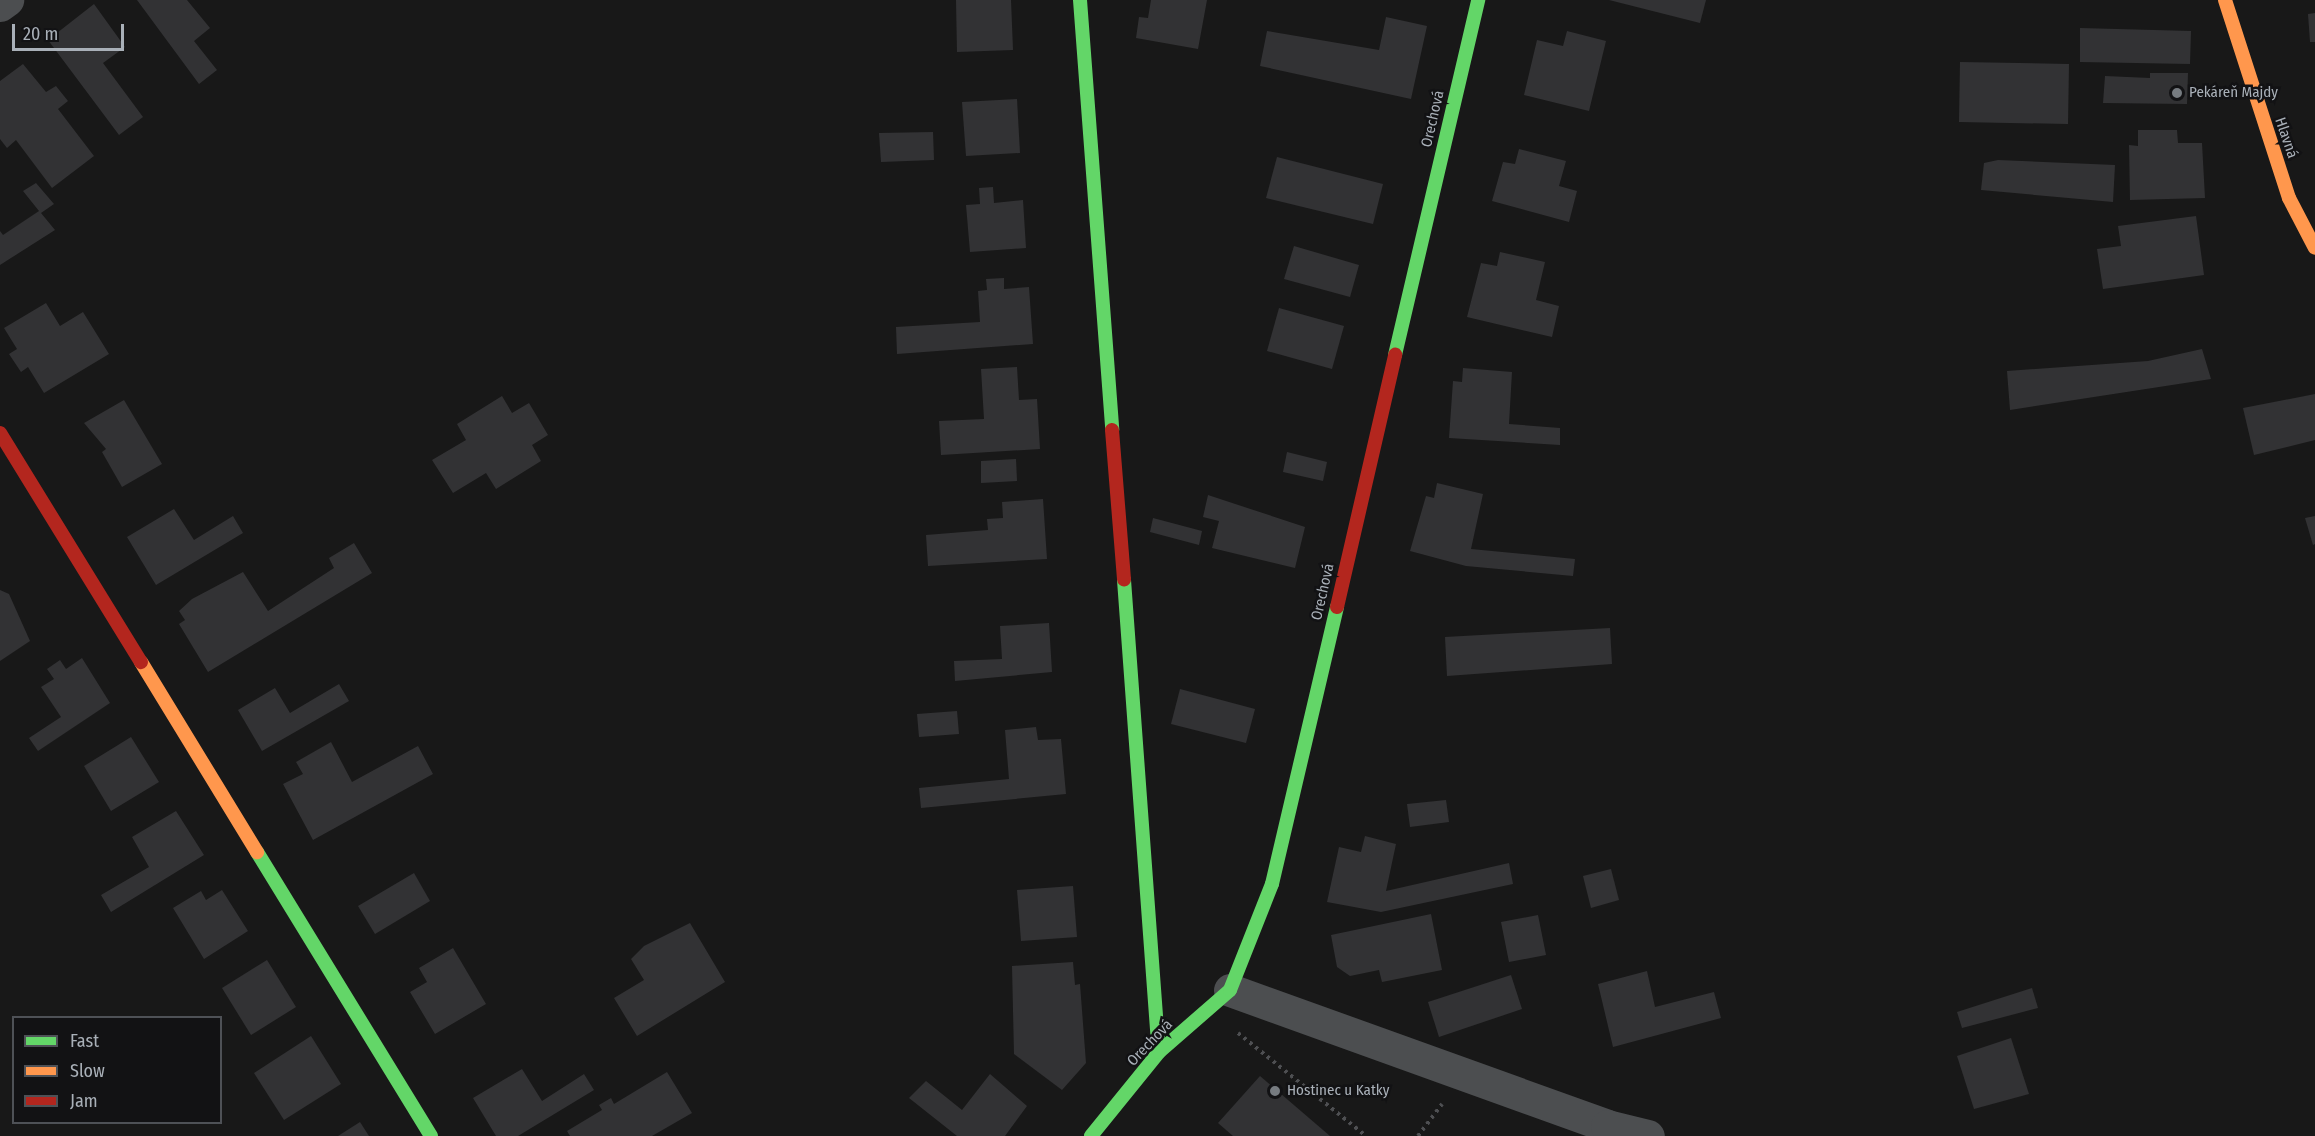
<!DOCTYPE html>
<meta charset="utf-8">
<style>
body{margin:0}
#map{position:relative;width:2315px;height:1136px;overflow:hidden;background:#181818;font-family:"Fira Sans Condensed",sans-serif}
div>[style]{position:absolute}
.building>*{inset:0;background:#323234}
.path>*{height:4px;margin-top:-2px;transform-origin:0;background:repeating-linear-gradient(90deg,#4e4f52 0 3px,transparent 0 7.5px)}
.street>*{height:33px;margin:-16.5px;padding:0 16.5px;transform-origin:16.5px;border-radius:16.5px;background:#4c4e50}
.fast>*{height:14px;margin:-7px;padding:0 7px;transform-origin:7px;border-radius:7px;background:#63d668}
.slow>*{height:14px;margin:-7px;padding:0 7px;transform-origin:7px;border-radius:7px;background:#ff974d}
.jam>*{height:14px;margin:-7px;padding:0 7px;transform-origin:7px;border-radius:7px;background:#b3261e}
.dots>*{width:16px;height:16px;translate:-50% -50%;box-sizing:border-box;border:3px solid #121214;border-radius:50%}
span{translate:-50% -50%;white-space:nowrap;text-align:center;line-height:1.15;-webkit-text-stroke:5px #121214;paint-order:stroke}
.poi-label{font-size:15px;color:#a9b0b8}
.left{translate:0 -50%;text-align:left}
.street-label{font-size:15px;color:#a9b0b8}
.legend{position:absolute;left:12px;top:1016px;width:210px;height:108px;box-sizing:border-box;background:#121214;border:2px solid #4e5156;margin:0;padding:8px 10px;list-style:none;font-size:18px;color:#a9b0b8}
.legend li{display:flex;align-items:center;gap:12px;height:30px}
.legend b{width:30px;border:2px solid #4e5156}
.scale{position:absolute;left:12px;top:24px;width:112px;height:27px;box-sizing:border-box;border:3px solid #a9b0b8;border-top:0;padding-left:8px;font-size:18px;line-height:21px;white-space:nowrap;color:#a9b0b8;-webkit-text-stroke:4px #121214;paint-order:stroke}
</style>
<div id="map">
<div class="building">
<i style="clip-path:polygon(137px 0,187px 0,210px 28px,194px 41px,217px 70px,199px 84px)"></i>
<i style="clip-path:polygon(956px 0,1011px 0,1013px 50px,957px 52px)"></i>
<i style="clip-path:polygon(1151px 0,1207px 0,1198px 49px,1136px 38px,1139px 17px,1148px 18px)"></i>
<i style="clip-path:polygon(1609px 0,1706px 0,1700px 23px)"></i>
<i style="clip-path:polygon(94px 4px,125px 47px,103px 63px,143px 117px,119px 135px,48px 40px)"></i>
<i style="clip-path:polygon(2315px 13px,2315px 42px,2310px 42px,2308px 14px)"></i>
<i style="clip-path:polygon(1386px 17px,1427px 26px,1411px 99px,1260px 66px,1267px 31px,1379px 50px)"></i>
<i style="clip-path:polygon(2080px 28px,2191px 31px,2190px 64px,2080px 62px)"></i>
<i style="clip-path:polygon(1567px 31px,1606px 41px,1589px 111px,1524px 95px,1537px 40px,1563px 46px)"></i>
<i style="clip-path:polygon(1960px 62px,2069px 64px,2068px 124px,1959px 122px)"></i>
<i style="clip-path:polygon(23px 64px,46px 92px,56px 86px,68px 101px,58px 109px,94px 156px,52px 188px,16px 140px,7px 148px,0 139px,0 81px)"></i>
<i style="clip-path:polygon(2150px 73px,2188px 73px,2187px 104px,2103px 103px,2105px 76px,2150px 78px)"></i>
<i style="clip-path:polygon(1017px 99px,1020px 153px,966px 156px,962px 102px)"></i>
<i style="clip-path:polygon(2138px 130px,2177px 130px,2178px 143px,2202px 143px,2205px 198px,2130px 200px,2129px 145px,2138px 146px)"></i>
<i style="clip-path:polygon(933px 132px,934px 160px,881px 162px,879px 133px)"></i>
<i style="clip-path:polygon(1519px 149px,1566px 161px,1559px 186px,1577px 191px,1569px 222px,1492px 201px,1503px 162px,1515px 164px)"></i>
<i style="clip-path:polygon(1277px 157px,1383px 184px,1373px 224px,1266px 198px)"></i>
<i style="clip-path:polygon(1998px 160px,2115px 165px,2113px 202px,1981px 190px,1984px 163px)"></i>
<i style="clip-path:polygon(36px 183px,54px 204px,41px 213px,55px 230px,0 265px,0 231px,3px 235px,39px 211px,23px 191px)"></i>
<i style="clip-path:polygon(993px 187px,994px 203px,1023px 200px,1026px 248px,970px 252px,966px 205px,980px 204px,979px 188px)"></i>
<i style="clip-path:polygon(2196px 216px,2204px 275px,2103px 289px,2097px 249px,2121px 246px,2118px 226px)"></i>
<i style="clip-path:polygon(1294px 246px,1359px 265px,1350px 297px,1284px 279px)"></i>
<i style="clip-path:polygon(1500px 252px,1545px 262px,1536px 300px,1559px 306px,1552px 337px,1467px 317px,1481px 263px,1497px 266px)"></i>
<i style="clip-path:polygon(1004px 278px,1004px 289px,1029px 287px,1033px 344px,897px 354px,896px 327px,980px 322px,978px 291px,987px 290px,986px 279px)"></i>
<i style="clip-path:polygon(46px 303px,60px 326px,83px 312px,109px 354px,44px 393px,28px 367px,21px 372px,9px 354px,17px 349px,4px 328px)"></i>
<i style="clip-path:polygon(1279px 308px,1344px 326px,1332px 369px,1267px 351px)"></i>
<i style="clip-path:polygon(2202px 349px,2211px 379px,2010px 410px,2007px 371px,2148px 361px)"></i>
<i style="clip-path:polygon(1017px 367px,1019px 400px,1037px 399px,1040px 449px,941px 455px,939px 421px,984px 419px,981px 369px)"></i>
<i style="clip-path:polygon(1463px 368px,1512px 372px,1509px 424px,1560px 428px,1560px 445px,1449px 438px,1453px 381px,1462px 382px)"></i>
<i style="clip-path:polygon(2315px 394px,2315px 440px,2254px 455px,2243px 408px)"></i>
<i style="clip-path:polygon(502px 396px,512px 413px,529px 403px,548px 435px,532px 445px,541px 461px,496px 489px,486px 473px,453px 493px,432px 460px,466px 440px,457px 424px)"></i>
<i style="clip-path:polygon(124px 400px,162px 464px,122px 487px,102px 452px,106px 449px,84px 423px)"></i>
<i style="clip-path:polygon(1287px 452px,1327px 462px,1323px 481px,1283px 472px)"></i>
<i style="clip-path:polygon(1016px 459px,1017px 481px,981px 483px,981px 461px)"></i>
<i style="clip-path:polygon(1437px 483px,1483px 494px,1471px 549px,1575px 559px,1573px 576px,1466px 566px,1410px 551px,1426px 496px,1434px 498px)"></i>
<i style="clip-path:polygon(1208px 495px,1305px 527px,1295px 568px,1212px 548px,1219px 521px,1203px 517px)"></i>
<i style="clip-path:polygon(1043px 499px,1047px 559px,928px 566px,926px 535px,988px 530px,987px 519px,1003px 518px,1002px 502px)"></i>
<i style="clip-path:polygon(174px 509px,194px 540px,233px 516px,243px 533px,156px 585px,127px 537px)"></i>
<i style="clip-path:polygon(2315px 516px,2315px 544px,2313px 545px,2305px 518px)"></i>
<i style="clip-path:polygon(1153px 518px,1202px 531px,1199px 545px,1150px 532px)"></i>
<i style="clip-path:polygon(354px 543px,372px 573px,208px 672px,179px 624px,185px 620px,179px 611px,192px 599px,243px 572px,268px 611px,334px 568px,329px 558px)"></i>
<i style="clip-path:polygon(0 590px,9px 594px,30px 641px,0 661px)"></i>
<i style="clip-path:polygon(1049px 623px,1052px 672px,955px 681px,954px 661px,1002px 659px,1000px 626px)"></i>
<i style="clip-path:polygon(1610px 628px,1612px 664px,1447px 676px,1445px 637px)"></i>
<i style="clip-path:polygon(82px 658px,110px 703px,38px 751px,29px 738px,61px 717px,41px 687px,54px 679px,47px 669px,60px 660px,66px 669px)"></i>
<i style="clip-path:polygon(339px 684px,349px 701px,262px 751px,238px 710px,275px 688px,290px 713px)"></i>
<i style="clip-path:polygon(1180px 689px,1255px 709px,1246px 743px,1171px 724px)"></i>
<i style="clip-path:polygon(957px 711px,959px 734px,919px 737px,917px 714px)"></i>
<i style="clip-path:polygon(1036px 727px,1038px 740px,1061px 739px,1066px 794px,921px 808px,919px 788px,1009px 779px,1005px 730px)"></i>
<i style="clip-path:polygon(131px 737px,159px 782px,111px 811px,84px 766px)"></i>
<i style="clip-path:polygon(331px 742px,352px 782px,418px 746px,433px 774px,313px 840px,283px 784px,303px 774px,296px 762px)"></i>
<i style="clip-path:polygon(1446px 800px,1449px 822px,1410px 827px,1407px 804px)"></i>
<i style="clip-path:polygon(176px 811px,204px 855px,111px 912px,101px 895px,149px 867px,132px 837px)"></i>
<i style="clip-path:polygon(1365px 836px,1396px 844px,1386px 891px,1509px 863px,1513px 884px,1381px 912px,1327px 902px,1339px 847px,1361px 852px)"></i>
<i style="clip-path:polygon(1611px 869px,1619px 900px,1591px 908px,1583px 876px)"></i>
<i style="clip-path:polygon(414px 873px,430px 901px,375px 934px,358px 906px)"></i>
<i style="clip-path:polygon(1073px 886px,1077px 937px,1021px 941px,1017px 890px)"></i>
<i style="clip-path:polygon(222px 890px,248px 931px,204px 959px,173px 908px,201px 891px,206px 900px)"></i>
<i style="clip-path:polygon(1431px 914px,1442px 970px,1382px 982px,1379px 970px,1350px 976px,1337px 967px,1331px 935px)"></i>
<i style="clip-path:polygon(1538px 915px,1546px 955px,1509px 962px,1501px 922px)"></i>
<i style="clip-path:polygon(690px 923px,725px 982px,637px 1036px,614px 998px,644px 980px,631px 959px,644px 946px)"></i>
<i style="clip-path:polygon(453px 948px,486px 1004px,435px 1034px,410px 992px,427px 982px,419px 968px)"></i>
<i style="clip-path:polygon(267px 960px,296px 1007px,251px 1035px,222px 988px)"></i>
<i style="clip-path:polygon(1073px 962px,1075px 985px,1080px 984px,1086px 1063px,1062px 1090px,1014px 1054px,1012px 966px)"></i>
<i style="clip-path:polygon(1647px 971px,1655px 1007px,1714px 992px,1721px 1018px,1613px 1047px,1598px 984px)"></i>
<i style="clip-path:polygon(1511px 975px,1522px 1009px,1439px 1037px,1428px 1002px)"></i>
<i style="clip-path:polygon(2032px 988px,2038px 1008px,1962px 1028px,1957px 1012px)"></i>
<i style="clip-path:polygon(311px 1036px,341px 1084px,284px 1120px,254px 1073px)"></i>
<i style="clip-path:polygon(2011px 1038px,2029px 1094px,1974px 1109px,1957px 1056px)"></i>
<i style="clip-path:polygon(522px 1069px,542px 1101px,584px 1074px,594px 1090px,518px 1136px,496px 1136px,473px 1098px)"></i>
<i style="clip-path:polygon(667px 1072px,692px 1113px,652px 1136px,570px 1136px,567px 1131px,602px 1110px,599px 1105px,611px 1098px,614px 1104px)"></i>
<i style="clip-path:polygon(990px 1074px,1027px 1106px,1005px 1136px,957px 1136px,909px 1098px,926px 1081px,962px 1110px)"></i>
<i style="clip-path:polygon(1260px 1076px,1330px 1136px,1233px 1136px,1218px 1123px)"></i>
<i style="clip-path:polygon(360px 1122px,369px 1136px,338px 1136px)"></i>
</div>
<div class="path">
<i style="left:1238px;top:1033px;width:164px;rotate:38.8deg"></i>
<i style="left:1418px;top:1136px;width:40px;rotate:-53deg"></i>
</div>
<div class="street">
<i style="left:0;top:5px;width:9px;rotate:-36deg"></i>
<i style="left:1230px;top:990px;width:401px;rotate:19.8deg"></i>
<i style="left:1607px;top:1126px;width:42px;rotate:13.7deg"></i>
</div>
<div class="fast">
<i style="left:1080px;top:0;width:431px;rotate:85.7deg"></i>
<i style="left:1395px;top:355px;width:365px;rotate:-76.8deg"></i>
<i style="left:1124px;top:580px;width:473px;rotate:85.8deg"></i>
<i style="left:257px;top:852px;width:333px;rotate:58.5deg"></i>
<i style="left:1091px;top:1136px;width:108px;rotate:-51deg"></i>
<i style="left:1159px;top:1052px;width:94px;rotate:-41.1deg"></i>
<i style="left:1230px;top:990px;width:114px;rotate:-68.4deg"></i>
<i style="left:1272px;top:884px;width:285px;rotate:-76.8deg"></i>
</div>
<div class="slow">
<i style="left:2225px;top:0;width:208px;rotate:72.1deg"></i>
<i style="left:2289px;top:198px;width:56px;rotate:62.5deg"></i>
<i style="left:141px;top:662px;width:223px;rotate:58.6deg"></i>
</div>
<div class="jam">
<i style="left:1112px;top:430px;width:150px;rotate:85.4deg"></i>
<i style="left:0;top:433px;width:269px;rotate:58.4deg"></i>
<i style="left:1337px;top:607px;width:259px;rotate:-77deg"></i>
</div>
<div class="dots">
<i style="left:2177px;top:93px;background:#767b80"></i>
<i style="left:1275px;top:1091px;background:#767b80"></i>
</div>
<div class="poi-label">
<span class="left" style="left:2189px;top:93px">Pekáreň Majdy</span>
<span class="left" style="left:1287px;top:1091px">Hostinec u Katky</span>
</div>
<div class="street-label">
<span style="left:1433px;top:119px;rotate:-77deg">Orechová</span>
<span style="left:2286px;top:138px;rotate:71deg">Hlavná</span>
<span style="left:1323px;top:592px;rotate:-77deg">Orechová</span>
<span style="left:1150px;top:1043px;rotate:-46deg">Orechová</span>
</div>
<ul class="legend">
<li><b style="height:8px;background:#63d668"></b>Fast</li>
<li><b style="height:8px;background:#ff974d"></b>Slow</li>
<li><b style="height:8px;background:#b3261e"></b>Jam</li>
</ul>
<div class="scale">20 m</div>
</div>
